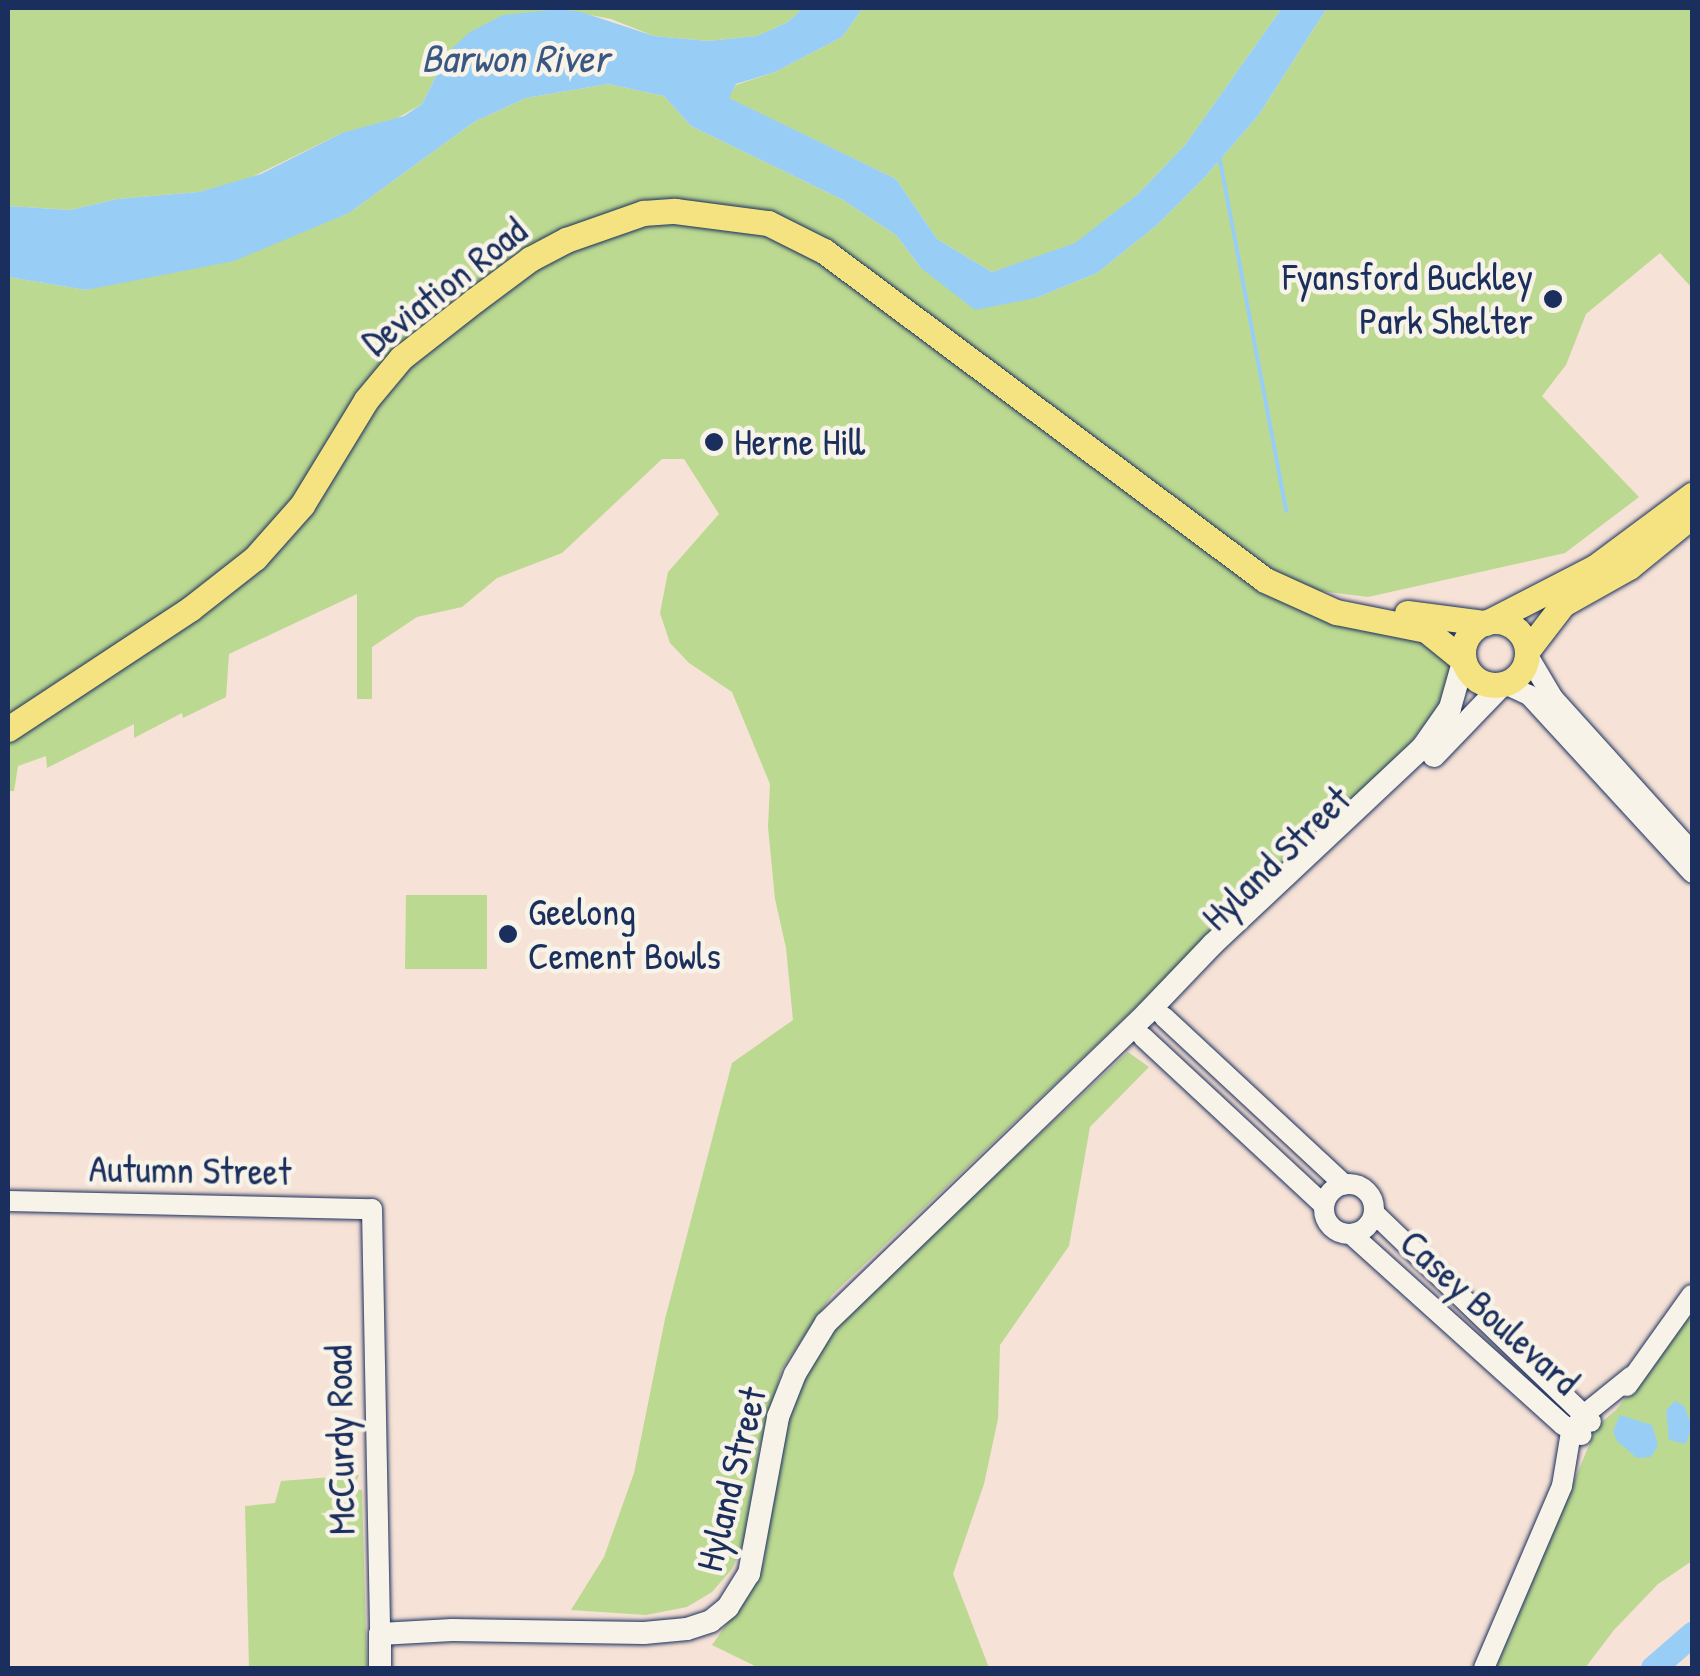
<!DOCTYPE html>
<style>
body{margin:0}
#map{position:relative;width:1700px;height:1676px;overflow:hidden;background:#f6e2d6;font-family:"Patrick Hand",sans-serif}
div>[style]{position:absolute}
.green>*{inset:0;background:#bcd991}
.water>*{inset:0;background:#98cef6}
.stream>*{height:4px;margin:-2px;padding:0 2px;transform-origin:2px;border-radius:2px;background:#98cef6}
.river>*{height:25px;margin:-12.5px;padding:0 12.5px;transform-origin:12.5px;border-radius:12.5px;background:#98cef6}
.roads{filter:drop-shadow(0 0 2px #1b2f5e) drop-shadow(0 0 2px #1b2f5e)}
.tertiary>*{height:20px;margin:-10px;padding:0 10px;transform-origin:10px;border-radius:10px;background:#f7f3e8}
.tertiary>.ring{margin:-10px;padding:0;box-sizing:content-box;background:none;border:20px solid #f7f3e8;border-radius:50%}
.secondary>*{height:22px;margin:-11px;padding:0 11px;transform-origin:11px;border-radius:11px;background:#f7f3e8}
.primary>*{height:25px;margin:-12.5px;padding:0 12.5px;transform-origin:12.5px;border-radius:12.5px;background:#f5e382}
.primary>.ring{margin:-12.5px;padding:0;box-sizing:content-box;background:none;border:25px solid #f5e382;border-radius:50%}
.dots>*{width:28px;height:28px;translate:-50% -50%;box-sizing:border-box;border:5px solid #f7f3e8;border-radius:50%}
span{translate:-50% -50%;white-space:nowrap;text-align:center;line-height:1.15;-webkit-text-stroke:9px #f7f3e8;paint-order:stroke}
.poi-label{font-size:38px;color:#1b2f5e}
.right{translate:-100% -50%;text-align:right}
.left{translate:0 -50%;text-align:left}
.street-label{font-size:38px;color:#1b2f5e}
.water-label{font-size:40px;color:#3a5784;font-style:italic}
.frame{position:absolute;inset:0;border:10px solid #1b2f5e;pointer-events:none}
</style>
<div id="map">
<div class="green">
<i style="clip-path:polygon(8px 8px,803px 8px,788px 22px,757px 36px,708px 41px,654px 36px,611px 19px,559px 9px,448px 52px,422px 104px,385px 125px,342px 133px,250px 178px,199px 192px,117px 199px,70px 210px,8px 206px)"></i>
<i style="clip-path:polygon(863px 8px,1282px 8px,1185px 145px,1138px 194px,1075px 244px,992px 272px,937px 239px,896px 179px,728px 98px,736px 85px,775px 72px,842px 37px)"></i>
<i style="clip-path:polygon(1327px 8px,1692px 8px,1692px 288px,1660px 253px,1586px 314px,1566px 365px,1542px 396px,1639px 497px,1565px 553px,1368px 597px,1320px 591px,1305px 597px,1413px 627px,1463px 660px,1451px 689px,1399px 758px,832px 1295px,782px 1369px,760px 1447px,744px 1542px,732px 1569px,712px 1592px,687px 1607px,646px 1615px,571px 1610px,604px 1557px,634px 1473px,665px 1319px,732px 1063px,793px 1020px,786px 948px,775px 899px,768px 827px,770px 784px,732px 692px,689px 663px,670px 643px,660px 613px,668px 572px,719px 514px,684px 459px,662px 459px,562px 553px,497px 578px,462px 607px,417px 617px,372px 647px,372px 699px,357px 699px,357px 594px,229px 654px,226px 697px,183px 718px,182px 713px,134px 738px,134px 724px,47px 768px,46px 756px,18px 766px,14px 791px,8px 791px,8px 277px,86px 290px,294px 235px,349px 213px,474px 122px,526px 98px,608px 84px,664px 96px,691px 126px,843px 200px,896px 235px,921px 268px,1036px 298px,1097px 273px,1157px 225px,1204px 178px,1258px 116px)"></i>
<i style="clip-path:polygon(406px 895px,487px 895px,487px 969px,405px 969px)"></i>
<i style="clip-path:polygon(1128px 1052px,1149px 1067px,1090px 1127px,1069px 1246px,1000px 1345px,998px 1419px,984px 1484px,953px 1574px,989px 1668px,759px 1668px,712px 1645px,752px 1588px,764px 1561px,786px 1413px,835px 1324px)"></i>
<i style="clip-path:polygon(1692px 1311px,1692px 1561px,1658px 1584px,1614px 1630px,1585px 1668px,1496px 1668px,1597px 1426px,1616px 1410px)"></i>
<i style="clip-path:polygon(359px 1475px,353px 1489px,362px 1490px,367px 1668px,249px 1668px,245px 1506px,275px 1503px,281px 1481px)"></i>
</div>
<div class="water">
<i style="clip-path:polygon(803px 8px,863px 8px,842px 37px,775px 72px,736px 84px,729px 98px,896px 179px,937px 239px,992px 272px,1075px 243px,1138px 194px,1185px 145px,1282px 8px,1327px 8px,1258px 116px,1204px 178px,1157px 225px,1097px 273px,1036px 298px,975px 310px,921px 268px,896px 235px,843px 200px,691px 126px,664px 96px,608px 84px,526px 98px,474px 122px,349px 213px,234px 261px,86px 290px,8px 277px,8px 206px,70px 210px,117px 199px,199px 192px,261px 174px,342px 133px,404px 116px,422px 104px,448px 52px,470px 32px,503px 15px,559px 9px,581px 12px,654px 36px,708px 41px,757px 36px,788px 22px)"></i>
<i style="clip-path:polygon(1675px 1401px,1684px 1406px,1692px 1426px,1686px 1444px,1669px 1440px,1666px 1410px)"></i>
<i style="clip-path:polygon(1620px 1415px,1652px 1425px,1658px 1445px,1651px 1457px,1637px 1458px,1617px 1441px,1613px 1431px)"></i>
</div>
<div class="stream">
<i style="left:1219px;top:155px;width:362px;rotate:79.3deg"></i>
</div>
<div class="river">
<i style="left:1653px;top:1668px;width:52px;rotate:-41.1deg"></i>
</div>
<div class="roads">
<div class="tertiary">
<i style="left:1527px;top:654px;width:51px;rotate:59.4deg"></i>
<i style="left:1553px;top:698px;width:207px;rotate:47.9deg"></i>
<i style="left:1505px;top:684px;width:26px;rotate:25deg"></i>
<i style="left:1529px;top:695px;width:241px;rotate:47.4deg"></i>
<i style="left:1164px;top:1017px;width:246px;rotate:42.9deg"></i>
<i style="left:1143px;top:1037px;width:247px;rotate:42.9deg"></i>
<i class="ring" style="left:1324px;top:1184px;width:30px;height:30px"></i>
<i style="left:8px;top:1201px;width:364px;rotate:1.3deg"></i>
<i style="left:372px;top:1209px;width:425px;rotate:88.9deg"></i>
<i style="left:1374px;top:1213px;width:301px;rotate:43.9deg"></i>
<i style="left:1351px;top:1234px;width:285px;rotate:42deg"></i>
<i style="left:1563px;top:1425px;width:21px;rotate:28deg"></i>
<i style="left:1627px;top:1386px;width:112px;rotate:-54.5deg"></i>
<i style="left:1484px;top:1668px;width:198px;rotate:-66.8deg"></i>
<i style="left:1562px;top:1486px;width:55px;rotate:-80.5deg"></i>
<i style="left:1571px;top:1432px;width:23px;rotate:-52deg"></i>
<i style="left:1585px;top:1414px;width:60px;rotate:-39deg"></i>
</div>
<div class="secondary">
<i style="left:1434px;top:756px;width:98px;rotate:-46.2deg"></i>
<i style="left:380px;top:1668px;width:34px;rotate:-90deg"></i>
<i style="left:380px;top:1634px;width:72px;rotate:-3.2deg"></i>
<i style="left:452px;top:1630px;width:192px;rotate:0.9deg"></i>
<i style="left:644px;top:1633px;width:43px;rotate:-5.3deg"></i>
<i style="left:687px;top:1629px;width:25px;rotate:-18deg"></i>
<i style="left:711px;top:1621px;width:22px;rotate:-39deg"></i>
<i style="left:728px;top:1607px;width:39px;rotate:-58deg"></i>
<i style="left:749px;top:1574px;width:160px;rotate:-79.5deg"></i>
<i style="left:778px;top:1417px;width:46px;rotate:-68.4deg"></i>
<i style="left:795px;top:1374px;width:60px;rotate:-58.7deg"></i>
<i style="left:826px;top:1323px;width:446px;rotate:-44deg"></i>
<i style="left:1147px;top:1013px;width:95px;rotate:-46.3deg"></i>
<i style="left:1213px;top:944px;width:287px;rotate:-43.2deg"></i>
<i style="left:1422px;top:748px;width:49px;rotate:-55deg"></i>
<i style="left:1450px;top:708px;width:48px;rotate:-74.2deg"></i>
</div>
<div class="primary">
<i style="left:1407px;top:613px;width:79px;rotate:7.3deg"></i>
<i class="ring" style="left:1463px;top:621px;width:39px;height:39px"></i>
<i style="left:1488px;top:622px;width:120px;rotate:-27.2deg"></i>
<i style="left:1595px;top:567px;width:121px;rotate:-36.6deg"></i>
<i style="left:1527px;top:651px;width:59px;rotate:-52.5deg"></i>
<i style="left:1563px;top:604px;width:76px;rotate:-29.3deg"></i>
<i style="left:1629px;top:567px;width:70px;rotate:-39.2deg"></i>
<i style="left:8px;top:729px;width:218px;rotate:-33.4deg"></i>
<i style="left:190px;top:609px;width:83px;rotate:-38.1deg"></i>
<i style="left:255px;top:558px;width:71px;rotate:-48.4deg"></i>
<i style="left:302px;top:505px;width:123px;rotate:-58.6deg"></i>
<i style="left:366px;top:400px;width:55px;rotate:-50.2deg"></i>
<i style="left:401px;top:358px;width:94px;rotate:-38.1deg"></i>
<i style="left:475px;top:300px;width:69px;rotate:-36.7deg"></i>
<i style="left:530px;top:259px;width:41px;rotate:-27.8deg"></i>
<i style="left:566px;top:240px;width:82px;rotate:-19.3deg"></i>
<i style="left:643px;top:213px;width:32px;rotate:-4deg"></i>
<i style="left:675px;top:211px;width:94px;rotate:7.4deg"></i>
<i style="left:768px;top:223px;width:63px;rotate:26.6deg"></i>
<i style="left:824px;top:251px;width:550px;rotate:36.72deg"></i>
<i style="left:1265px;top:580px;width:78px;rotate:24.3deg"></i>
<i style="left:1336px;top:612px;width:92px;rotate:11.3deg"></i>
<i style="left:1426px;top:630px;width:48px;rotate:39deg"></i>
</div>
</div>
<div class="dots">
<i style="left:1553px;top:299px;background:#1b2f5e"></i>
<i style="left:714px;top:442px;background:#1b2f5e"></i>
<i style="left:508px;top:934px;background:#1b2f5e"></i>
</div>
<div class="poi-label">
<span class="right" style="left:1533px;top:299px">Fyansford Buckley<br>Park Shelter</span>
<span class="left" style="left:734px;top:442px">Herne Hill</span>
<span class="left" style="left:528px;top:934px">Geelong<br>Cement Bowls</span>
</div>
<div class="street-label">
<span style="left:444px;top:286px;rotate:-38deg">Deviation Road</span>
<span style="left:1276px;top:858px;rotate:-44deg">Hyland Street</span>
<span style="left:190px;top:1170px;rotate:1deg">Autumn Street</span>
<span style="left:1490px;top:1312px;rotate:42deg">Casey Boulevard</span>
<span style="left:340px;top:1440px;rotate:-91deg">McCurdy Road</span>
<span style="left:731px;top:1479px;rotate:-76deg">Hyland Street</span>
</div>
<div class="water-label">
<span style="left:515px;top:57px">Barwon River</span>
</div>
<div class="frame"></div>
</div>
